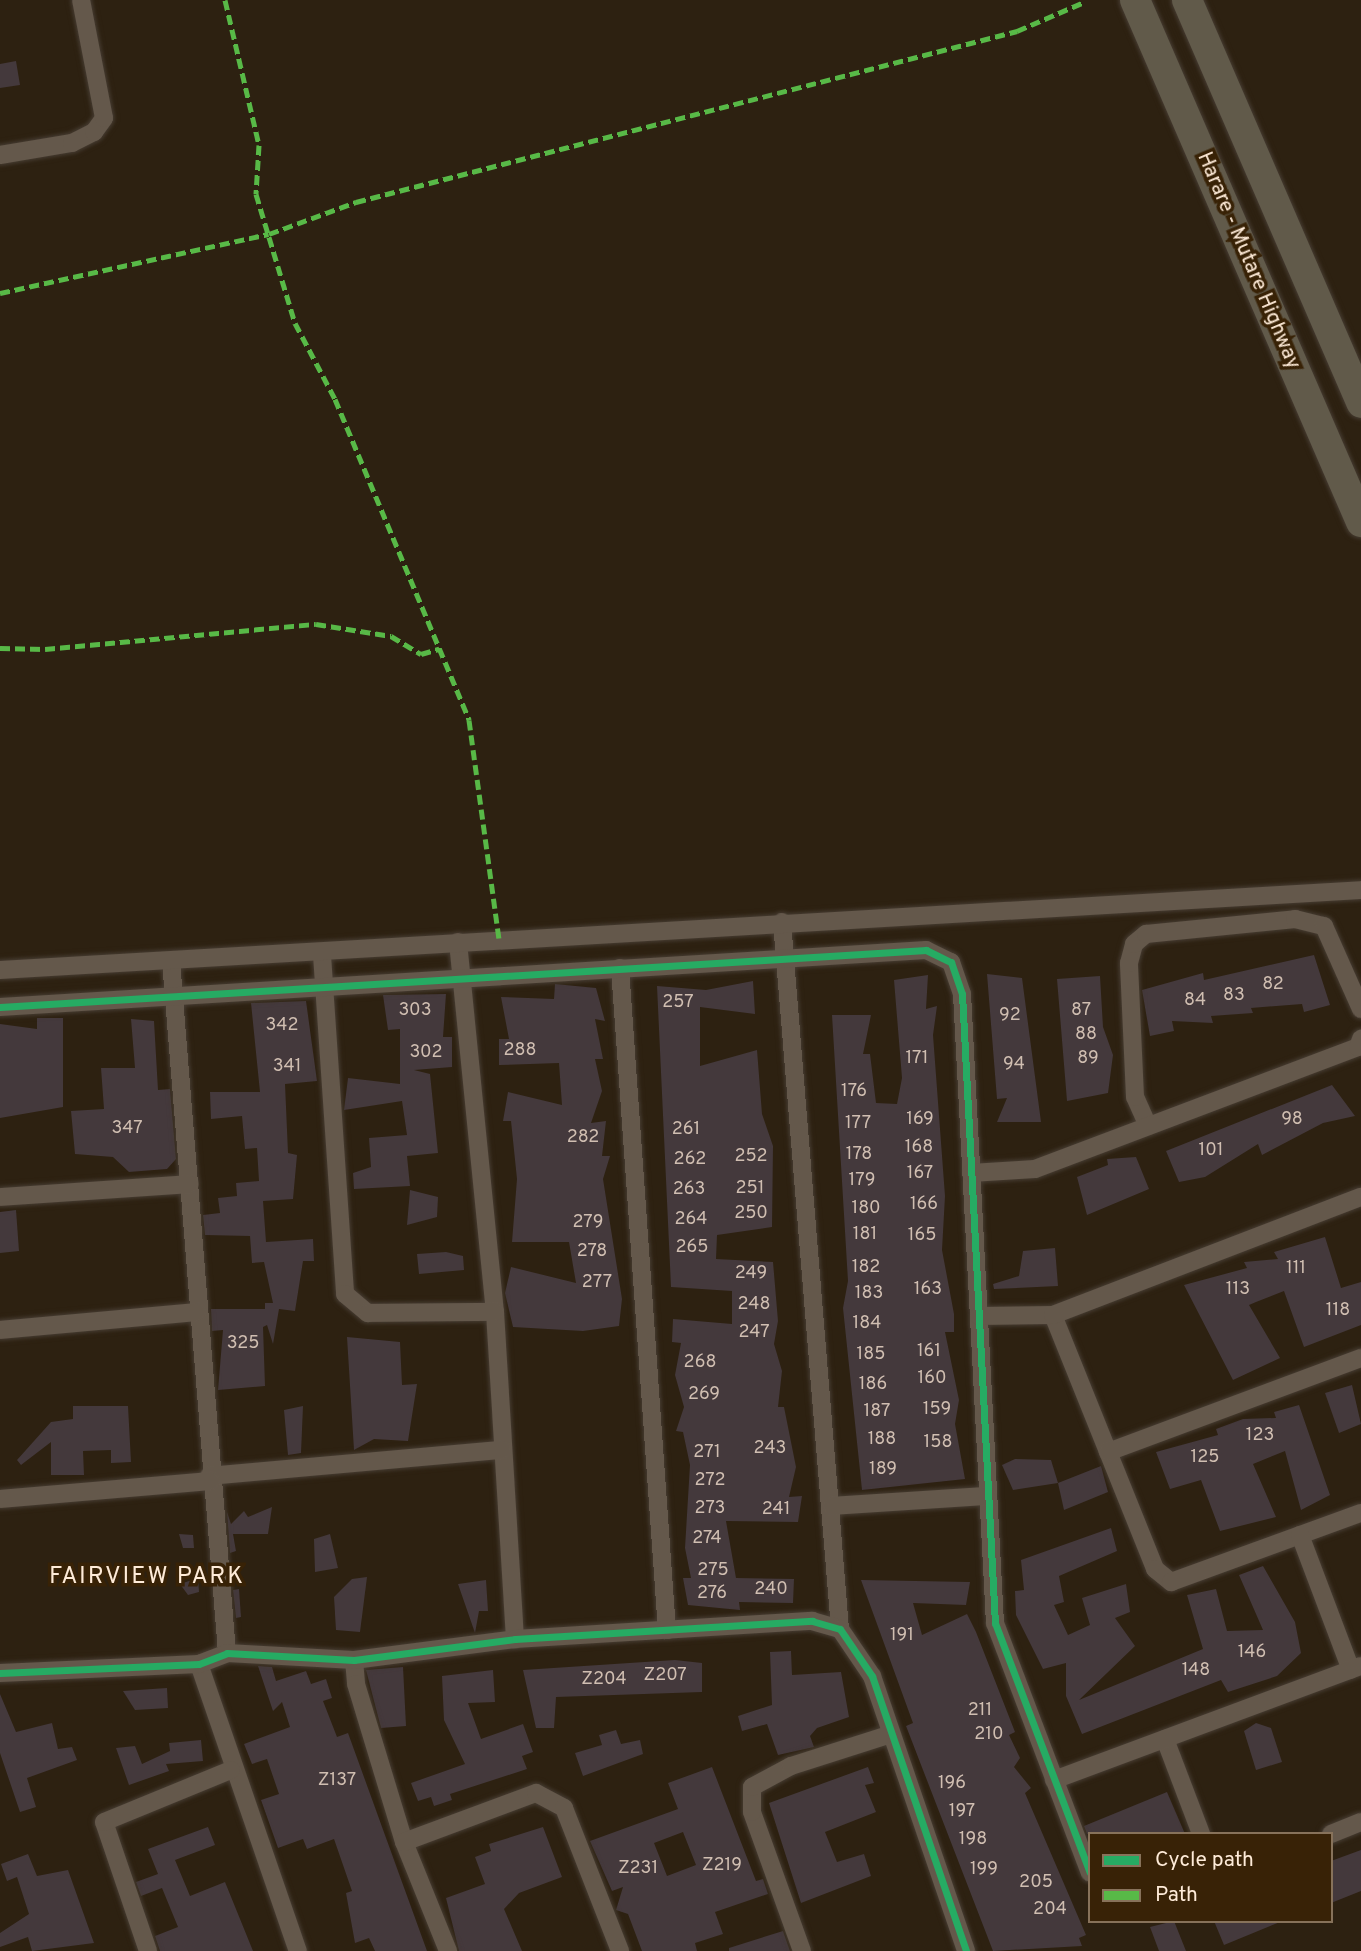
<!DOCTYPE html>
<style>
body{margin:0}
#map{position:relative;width:1361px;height:1951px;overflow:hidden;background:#2d2111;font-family:Overpass,sans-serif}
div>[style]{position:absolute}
.building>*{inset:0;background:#44393c}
.roads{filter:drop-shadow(0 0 2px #463c32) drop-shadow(0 0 2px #463c32)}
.minor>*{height:18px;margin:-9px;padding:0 9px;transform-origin:9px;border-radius:9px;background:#64584b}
.trunk>*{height:30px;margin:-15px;padding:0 15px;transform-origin:15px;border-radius:15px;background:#615a4a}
.quiet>*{height:5px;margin-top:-2.5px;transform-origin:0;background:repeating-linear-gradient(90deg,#58b947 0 10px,transparent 0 15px)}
.cycleway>*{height:7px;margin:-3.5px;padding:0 3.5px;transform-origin:3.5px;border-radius:3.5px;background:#26ab63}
span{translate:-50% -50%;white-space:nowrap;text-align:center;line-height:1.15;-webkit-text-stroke:7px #382206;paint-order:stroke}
.number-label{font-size:18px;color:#d0beb1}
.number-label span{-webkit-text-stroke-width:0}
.street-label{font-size:21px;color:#feebd8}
.quarter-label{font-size:24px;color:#feebd8;letter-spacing:2px}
.legend{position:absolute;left:1088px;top:1832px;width:245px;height:91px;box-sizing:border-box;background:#382206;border:2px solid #87725a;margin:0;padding:9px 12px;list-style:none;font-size:21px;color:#feebd8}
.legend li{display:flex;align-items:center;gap:14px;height:35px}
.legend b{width:35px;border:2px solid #87725a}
</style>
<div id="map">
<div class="building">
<i style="clip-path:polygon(16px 61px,20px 85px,0 88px,0 64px)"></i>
<i style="clip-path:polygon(1314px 955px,1330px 1005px,1304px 1012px,1302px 1004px,1251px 1008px,1253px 1013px,1211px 1016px,1213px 1023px,1172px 1021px,1174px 1031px,1150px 1036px,1142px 990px,1203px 973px,1204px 980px)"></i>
<i style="clip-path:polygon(987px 974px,1022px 978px,1041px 1122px,997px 1122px,1007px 1098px,997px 1099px)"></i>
<i style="clip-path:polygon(928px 975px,926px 1009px,937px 1006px,933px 1035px,945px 1196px,942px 1250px,954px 1314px,954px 1332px,945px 1332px,959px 1400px,955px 1424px,965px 1479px,862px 1490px,843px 1308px,848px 1281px,832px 1015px,871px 1015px,863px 1054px,870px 1054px,876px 1103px,897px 1104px,902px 1078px,894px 980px)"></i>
<i style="clip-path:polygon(1100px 976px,1103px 1027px,1113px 1055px,1108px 1093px,1067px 1101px,1057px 979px)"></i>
<i style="clip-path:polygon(753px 981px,755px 1014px,700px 1007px,700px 1066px,757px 1050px,762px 1114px,773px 1146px,772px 1227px,717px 1235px,716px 1259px,773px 1262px,778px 1321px,774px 1344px,782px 1371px,778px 1407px,784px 1407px,796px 1467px,789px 1497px,802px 1496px,798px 1522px,726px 1521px,736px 1578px,794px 1579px,793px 1603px,739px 1602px,740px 1610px,688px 1605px,683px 1578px,691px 1578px,685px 1548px,690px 1465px,683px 1432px,676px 1431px,684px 1407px,675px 1375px,681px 1343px,672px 1342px,673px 1319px,732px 1324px,732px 1291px,671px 1287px,657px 986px,706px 990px)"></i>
<i style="clip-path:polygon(555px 984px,596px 988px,605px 1021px,595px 1019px,603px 1059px,595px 1059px,602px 1091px,591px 1123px,606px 1121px,602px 1156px,610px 1156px,603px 1179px,622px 1299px,619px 1326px,583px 1331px,513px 1327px,505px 1293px,511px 1267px,576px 1283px,569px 1242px,512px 1242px,517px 1179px,511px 1121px,503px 1121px,508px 1092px,562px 1105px,559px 1063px,499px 1065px,499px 1039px,509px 1039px,501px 997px,554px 999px)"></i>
<i style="clip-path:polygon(446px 994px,443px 1037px,452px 1037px,452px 1067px,414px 1070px,430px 1074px,438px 1153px,407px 1156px,410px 1186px,354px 1189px,353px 1173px,371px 1167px,369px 1138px,407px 1135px,402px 1101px,344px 1110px,348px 1078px,400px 1084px,400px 1029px,388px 1030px,383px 995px)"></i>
<i style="clip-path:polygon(306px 1001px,317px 1081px,285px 1084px,288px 1153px,297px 1155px,293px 1199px,263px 1201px,266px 1242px,313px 1239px,314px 1261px,303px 1261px,295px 1311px,279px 1309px,273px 1344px,267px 1325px,263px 1327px,265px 1386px,218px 1390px,223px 1330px,212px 1331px,211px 1309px,265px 1309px,265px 1303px,273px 1303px,264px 1262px,252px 1263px,250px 1236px,205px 1235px,203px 1215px,220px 1213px,218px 1198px,237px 1196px,236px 1183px,259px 1181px,257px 1148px,245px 1149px,242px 1116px,211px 1119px,210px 1092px,260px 1092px,251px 1003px)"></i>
<i style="clip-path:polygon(37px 1018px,63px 1018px,63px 1107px,0 1118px,0 1024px,37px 1029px)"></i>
<i style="clip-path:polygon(131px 1019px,154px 1021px,158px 1090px,170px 1089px,176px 1159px,167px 1169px,129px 1172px,113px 1157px,75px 1154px,71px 1111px,104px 1109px,101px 1068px,135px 1068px)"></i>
<i style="clip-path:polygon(1332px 1085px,1355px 1116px,1323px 1123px,1262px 1155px,1258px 1144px,1205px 1177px,1179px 1182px,1166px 1151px)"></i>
<i style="clip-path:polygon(1136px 1157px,1149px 1189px,1087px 1215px,1077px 1177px,1108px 1165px,1107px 1159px)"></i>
<i style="clip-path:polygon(410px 1190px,438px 1197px,437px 1217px,407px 1225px)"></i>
<i style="clip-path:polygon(16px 1210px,19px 1251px,0 1253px,0 1212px)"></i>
<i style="clip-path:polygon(1325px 1237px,1341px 1288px,1361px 1282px,1361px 1325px,1304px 1347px,1284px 1291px,1256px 1302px,1249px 1305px,1280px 1358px,1233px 1380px,1184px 1285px,1247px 1268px,1244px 1262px,1278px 1259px,1274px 1252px)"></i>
<i style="clip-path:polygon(1055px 1248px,1058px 1286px,994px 1289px,993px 1284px,1019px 1276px,1023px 1251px)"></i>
<i style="clip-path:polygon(446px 1252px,463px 1256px,464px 1270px,419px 1274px,417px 1254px)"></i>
<i style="clip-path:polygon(347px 1337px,400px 1342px,402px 1385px,417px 1384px,408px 1441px,374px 1439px,354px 1450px)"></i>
<i style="clip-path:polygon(1352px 1385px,1361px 1424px,1339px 1433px,1325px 1393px)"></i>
<i style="clip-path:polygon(1299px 1405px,1330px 1495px,1301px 1510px,1285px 1451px,1253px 1464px,1276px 1517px,1220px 1531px,1201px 1480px,1170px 1489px,1156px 1452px,1218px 1435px,1216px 1429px,1243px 1419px,1276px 1418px,1274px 1412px)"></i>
<i style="clip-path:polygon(73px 1406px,128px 1406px,131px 1462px,111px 1463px,111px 1450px,83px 1451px,84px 1475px,51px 1475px,51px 1442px,21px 1465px,17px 1460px,51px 1422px,73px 1419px)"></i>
<i style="clip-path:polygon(303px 1406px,301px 1453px,288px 1455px,284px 1410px)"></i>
<i style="clip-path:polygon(1015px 1459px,1051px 1460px,1058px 1483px,1013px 1490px,1002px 1465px)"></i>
<i style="clip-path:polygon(1101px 1466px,1108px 1492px,1064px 1510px,1058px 1483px)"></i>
<i style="clip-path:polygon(272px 1507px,268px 1534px,233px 1534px,236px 1551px,230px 1553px,227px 1512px,231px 1524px,244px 1511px,248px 1517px)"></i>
<i style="clip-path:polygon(1111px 1528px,1117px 1551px,1059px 1576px,1064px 1602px,1054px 1605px,1068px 1635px,1090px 1625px,1082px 1598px,1126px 1584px,1130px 1612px,1115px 1618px,1135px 1646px,1079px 1700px,1203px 1649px,1187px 1595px,1216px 1589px,1227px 1631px,1263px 1630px,1239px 1575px,1263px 1566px,1295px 1622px,1301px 1653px,1277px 1676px,1228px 1692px,1221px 1680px,1082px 1734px,1066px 1696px,1066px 1663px,1043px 1669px,1016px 1615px,1015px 1591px,1024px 1590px,1021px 1560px)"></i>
<i style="clip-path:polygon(179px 1534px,193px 1535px,194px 1548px,183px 1548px)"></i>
<i style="clip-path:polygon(330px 1534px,338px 1568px,315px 1572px,314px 1539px)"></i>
<i style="clip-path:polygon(367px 1577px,360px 1632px,336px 1630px,334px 1597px,352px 1579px)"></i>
<i style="clip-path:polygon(198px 1578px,199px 1592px,188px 1595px,180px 1584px)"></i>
<i style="clip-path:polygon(486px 1580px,488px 1611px,479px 1611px,475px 1633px,458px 1584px)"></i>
<i style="clip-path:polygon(861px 1580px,970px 1582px,966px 1605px,913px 1603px,922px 1635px,967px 1614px,976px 1632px,1015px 1732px,1009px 1735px,1020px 1758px,1014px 1767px,1031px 1788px,1025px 1793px,1086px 1935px,1079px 1938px,1082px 1946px,993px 1951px,906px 1726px,913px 1723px)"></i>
<i style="clip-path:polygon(239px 1589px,241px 1617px,236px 1618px,233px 1590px)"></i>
<i style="clip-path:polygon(791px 1651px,792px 1675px,841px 1672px,849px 1717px,817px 1728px,810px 1736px,814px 1747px,778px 1755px,767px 1724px,742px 1731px,738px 1716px,772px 1705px,770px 1652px)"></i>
<i style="clip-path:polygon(675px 1660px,702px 1663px,702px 1692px,556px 1697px,554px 1728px,536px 1728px,523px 1670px)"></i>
<i style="clip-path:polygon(258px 1666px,272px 1667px,276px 1681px,306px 1671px,311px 1684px,326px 1679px,332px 1698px,323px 1701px,337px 1737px,348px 1733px,427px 1951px,375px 1951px,369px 1938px,355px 1943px,346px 1893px,352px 1891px,334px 1839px,307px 1849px,303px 1839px,278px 1848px,261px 1800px,279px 1794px,267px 1759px,252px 1764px,244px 1744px,290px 1727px,282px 1702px,273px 1711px)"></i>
<i style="clip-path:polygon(403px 1667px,406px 1726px,381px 1728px,366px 1670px)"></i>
<i style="clip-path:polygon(493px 1670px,495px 1702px,468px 1703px,481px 1739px,523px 1724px,533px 1752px,522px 1756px,527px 1769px,450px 1794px,452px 1800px,434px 1806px,431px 1797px,418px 1801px,411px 1783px,465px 1764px,444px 1720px,442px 1676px)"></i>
<i style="clip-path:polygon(167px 1688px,168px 1708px,135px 1710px,123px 1691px)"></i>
<i style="clip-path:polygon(0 1694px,16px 1732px,52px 1723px,58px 1749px,72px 1747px,77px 1760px,27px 1778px,36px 1807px,20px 1812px,0 1753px)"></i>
<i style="clip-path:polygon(1256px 1723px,1271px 1728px,1282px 1762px,1256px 1770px,1244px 1731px)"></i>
<i style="clip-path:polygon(616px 1730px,621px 1744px,640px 1740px,643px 1754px,583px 1776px,575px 1753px,602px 1745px,599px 1735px)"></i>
<i style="clip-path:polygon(201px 1740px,203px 1761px,166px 1764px,169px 1771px,129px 1785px,116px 1748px,135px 1746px,142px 1764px,170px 1751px,169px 1743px)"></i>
<i style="clip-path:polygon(evenodd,712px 1767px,756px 1881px,763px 1879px,768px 1894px,715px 1912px,723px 1934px,695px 1943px,697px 1951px,642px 1951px,628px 1914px,616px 1910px,623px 1887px,612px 1891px,590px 1841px,678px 1809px,668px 1783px,712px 1767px,683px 1832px,696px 1865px,667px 1876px,654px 1843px,683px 1832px)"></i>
<i style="clip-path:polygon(868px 1767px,874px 1783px,865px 1785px,876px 1812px,825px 1832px,837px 1862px,864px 1854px,871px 1876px,801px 1903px,769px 1803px)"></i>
<i style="clip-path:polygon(1167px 1792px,1185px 1834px,1087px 1834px,1084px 1826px)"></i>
<i style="clip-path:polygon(208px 1827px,215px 1845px,175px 1860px,190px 1896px,225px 1882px,253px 1951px,160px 1951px,155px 1936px,178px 1927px,162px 1888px,141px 1896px,136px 1882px,158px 1874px,148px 1849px)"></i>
<i style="clip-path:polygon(543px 1827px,562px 1877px,519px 1893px,504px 1909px,522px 1951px,459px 1951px,446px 1898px,485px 1884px,475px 1857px,491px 1851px,489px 1844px)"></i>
<i style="clip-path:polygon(1361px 1850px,1361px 1891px,1331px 1903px,1331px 1861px)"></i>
<i style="clip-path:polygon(28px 1854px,37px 1876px,68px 1870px,94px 1943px,32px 1951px,28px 1937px,0 1947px,0 1933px,29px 1914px,17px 1877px,7px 1881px,1px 1864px)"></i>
<i style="clip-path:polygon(1174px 1921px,1186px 1951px,1159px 1951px,1150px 1927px)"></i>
<i style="clip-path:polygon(1214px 1921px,1280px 1921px,1280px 1922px,1224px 1945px)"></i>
<i style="clip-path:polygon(783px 1931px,790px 1951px,729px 1951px,729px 1948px)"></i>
</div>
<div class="roads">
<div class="minor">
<i style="left:0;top:155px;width:73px;rotate:-9.5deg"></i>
<i style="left:72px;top:143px;width:25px;rotate:-27deg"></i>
<i style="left:94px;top:132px;width:17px;rotate:-54deg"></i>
<i style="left:104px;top:118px;width:120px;rotate:-101deg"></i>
<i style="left:782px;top:922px;width:709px;rotate:85.31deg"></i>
<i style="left:458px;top:942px;width:372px;rotate:84.3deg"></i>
<i style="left:495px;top:1312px;width:328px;rotate:86.5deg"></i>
<i style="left:322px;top:955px;width:340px;rotate:86.1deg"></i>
<i style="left:345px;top:1294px;width:30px;rotate:40deg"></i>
<i style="left:368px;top:1313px;width:127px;rotate:-0.5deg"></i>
<i style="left:171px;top:961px;width:694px;rotate:85.37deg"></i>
<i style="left:620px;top:968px;width:664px;rotate:85.94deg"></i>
<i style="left:0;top:970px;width:1363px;rotate:-3.36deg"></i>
<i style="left:0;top:1007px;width:928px;rotate:-3.52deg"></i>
<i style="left:926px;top:950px;width:28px;rotate:26deg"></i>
<i style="left:951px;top:962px;width:34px;rotate:71deg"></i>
<i style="left:962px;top:994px;width:630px;rotate:87deg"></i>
<i style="left:995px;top:1623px;width:267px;rotate:69.2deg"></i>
<i style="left:1148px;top:1126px;width:32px;rotate:-114deg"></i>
<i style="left:1135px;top:1097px;width:134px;rotate:-92.6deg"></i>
<i style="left:1129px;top:963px;width:20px;rotate:-75deg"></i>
<i style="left:1134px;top:944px;width:16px;rotate:-40deg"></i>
<i style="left:1146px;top:934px;width:150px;rotate:-5.7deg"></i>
<i style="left:1295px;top:919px;width:30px;rotate:14deg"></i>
<i style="left:1324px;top:926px;width:91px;rotate:66deg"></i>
<i style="left:971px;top:1173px;width:64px;rotate:-3.6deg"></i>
<i style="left:1035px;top:1169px;width:345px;rotate:-20.7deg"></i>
<i style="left:1358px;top:1047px;width:9px;rotate:-69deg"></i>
<i style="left:0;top:1197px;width:190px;rotate:-3.9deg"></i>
<i style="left:1053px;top:1315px;width:274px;rotate:68.1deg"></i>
<i style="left:1155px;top:1569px;width:21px;rotate:39deg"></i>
<i style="left:1171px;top:1582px;width:202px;rotate:-20deg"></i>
<i style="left:979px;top:1316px;width:74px;rotate:-0.8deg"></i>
<i style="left:1053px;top:1315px;width:330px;rotate:-21deg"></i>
<i style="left:0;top:1330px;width:197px;rotate:-5.2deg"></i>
<i style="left:1108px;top:1452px;width:270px;rotate:-20.4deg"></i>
<i style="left:209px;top:1476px;width:294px;rotate:-5.1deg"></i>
<i style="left:0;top:1499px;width:211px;rotate:-4.9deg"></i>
<i style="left:832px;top:1506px;width:156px;rotate:-3.7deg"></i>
<i style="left:1300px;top:1535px;width:144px;rotate:69.3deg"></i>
<i style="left:354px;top:1660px;width:24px;rotate:85deg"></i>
<i style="left:356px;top:1684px;width:165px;rotate:73.1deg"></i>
<i style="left:404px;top:1842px;width:118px;rotate:68deg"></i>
<i style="left:199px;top:1664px;width:304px;rotate:71deg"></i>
<i style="left:0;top:1673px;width:199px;rotate:-2.6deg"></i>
<i style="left:199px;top:1664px;width:30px;rotate:-21deg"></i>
<i style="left:227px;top:1653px;width:127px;rotate:3.2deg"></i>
<i style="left:354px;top:1660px;width:162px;rotate:-7.4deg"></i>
<i style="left:515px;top:1639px;width:298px;rotate:-3.5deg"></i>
<i style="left:812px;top:1621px;width:29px;rotate:16deg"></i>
<i style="left:840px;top:1629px;width:57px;rotate:55.8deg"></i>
<i style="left:872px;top:1676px;width:291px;rotate:71.1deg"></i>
<i style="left:1165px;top:1739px;width:102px;rotate:69.2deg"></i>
<i style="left:1054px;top:1780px;width:327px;rotate:-20.4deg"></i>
<i style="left:1331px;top:1834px;width:32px;rotate:-22deg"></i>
<i style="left:404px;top:1842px;width:141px;rotate:-20.4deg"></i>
<i style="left:536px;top:1793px;width:32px;rotate:28deg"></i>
<i style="left:564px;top:1808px;width:154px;rotate:68.6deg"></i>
<i style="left:148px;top:1951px;width:136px;rotate:-108.8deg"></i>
<i style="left:104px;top:1822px;width:137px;rotate:-22.3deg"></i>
<i style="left:802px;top:1951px;width:148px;rotate:-109.8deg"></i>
<i style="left:752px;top:1812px;width:25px;rotate:-90deg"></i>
<i style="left:752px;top:1787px;width:44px;rotate:-28.3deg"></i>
<i style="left:791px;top:1766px;width:102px;rotate:-17.7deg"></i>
</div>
<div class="trunk">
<i style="left:1135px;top:0;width:569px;rotate:66.59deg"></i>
<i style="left:1187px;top:0;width:439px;rotate:66.6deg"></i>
</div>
</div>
<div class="quiet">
<i style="left:225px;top:0;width:149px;rotate:76.8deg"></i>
<i style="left:259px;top:145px;width:49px;rotate:93.5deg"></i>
<i style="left:256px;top:194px;width:135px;rotate:73.2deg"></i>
<i style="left:295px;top:323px;width:86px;rotate:62.2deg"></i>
<i style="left:335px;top:399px;width:348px;rotate:67.3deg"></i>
<i style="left:469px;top:720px;width:220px;rotate:82.2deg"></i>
<i style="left:0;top:293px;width:275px;rotate:-12.4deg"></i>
<i style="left:269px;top:234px;width:93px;rotate:-20.2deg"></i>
<i style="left:356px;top:202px;width:683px;rotate:-14.5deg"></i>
<i style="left:1017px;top:31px;width:71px;rotate:-23.3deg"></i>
<i style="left:0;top:648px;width:45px;rotate:1.3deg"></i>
<i style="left:45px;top:649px;width:272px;rotate:-5.3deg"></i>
<i style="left:316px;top:624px;width:76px;rotate:9.1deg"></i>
<i style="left:391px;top:636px;width:35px;rotate:31deg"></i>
<i style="left:421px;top:654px;width:19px;rotate:-16deg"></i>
</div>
<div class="cycleway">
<i style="left:0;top:1007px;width:928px;rotate:-3.52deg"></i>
<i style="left:926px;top:950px;width:28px;rotate:26deg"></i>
<i style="left:951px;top:962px;width:34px;rotate:71deg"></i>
<i style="left:962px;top:994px;width:630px;rotate:87deg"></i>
<i style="left:995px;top:1623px;width:267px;rotate:69.2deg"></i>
<i style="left:0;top:1673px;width:199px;rotate:-2.6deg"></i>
<i style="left:199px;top:1664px;width:30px;rotate:-21deg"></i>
<i style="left:227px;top:1653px;width:127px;rotate:3.2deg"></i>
<i style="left:354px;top:1660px;width:162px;rotate:-7.4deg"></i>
<i style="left:515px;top:1639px;width:298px;rotate:-3.5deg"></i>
<i style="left:812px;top:1621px;width:29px;rotate:16deg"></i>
<i style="left:840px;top:1629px;width:57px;rotate:55.8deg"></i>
<i style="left:872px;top:1676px;width:291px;rotate:71.1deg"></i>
</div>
<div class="number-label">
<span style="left:1273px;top:985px">82</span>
<span style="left:1234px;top:996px">83</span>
<span style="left:1195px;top:1001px">84</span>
<span style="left:678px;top:1003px">257</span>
<span style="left:415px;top:1011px">303</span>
<span style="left:1081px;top:1011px">87</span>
<span style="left:1010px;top:1016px">92</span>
<span style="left:282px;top:1026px">342</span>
<span style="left:1086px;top:1035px">88</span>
<span style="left:520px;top:1051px">288</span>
<span style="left:426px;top:1053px">302</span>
<span style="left:917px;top:1059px">171</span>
<span style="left:1088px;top:1059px">89</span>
<span style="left:1014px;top:1065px">94</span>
<span style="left:287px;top:1067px">341</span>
<span style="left:854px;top:1092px">176</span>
<span style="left:920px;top:1120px">169</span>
<span style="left:1292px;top:1120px">98</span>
<span style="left:858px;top:1124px">177</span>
<span style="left:127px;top:1129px">347</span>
<span style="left:686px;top:1130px">261</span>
<span style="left:583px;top:1138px">282</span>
<span style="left:919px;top:1148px">168</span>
<span style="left:1211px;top:1151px">101</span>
<span style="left:859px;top:1155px">178</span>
<span style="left:751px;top:1157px">252</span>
<span style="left:690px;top:1160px">262</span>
<span style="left:920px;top:1174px">167</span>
<span style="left:862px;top:1181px">179</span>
<span style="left:750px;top:1189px">251</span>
<span style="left:689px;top:1190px">263</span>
<span style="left:924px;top:1205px">166</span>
<span style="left:866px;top:1209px">180</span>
<span style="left:751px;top:1214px">250</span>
<span style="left:691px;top:1220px">264</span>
<span style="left:588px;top:1223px">279</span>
<span style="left:865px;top:1235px">181</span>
<span style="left:922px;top:1236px">165</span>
<span style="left:692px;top:1248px">265</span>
<span style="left:592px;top:1252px">278</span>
<span style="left:866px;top:1268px">182</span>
<span style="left:1296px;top:1269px">111</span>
<span style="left:751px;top:1274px">249</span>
<span style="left:597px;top:1283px">277</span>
<span style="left:928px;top:1290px">163</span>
<span style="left:1238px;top:1290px">113</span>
<span style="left:869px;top:1294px">183</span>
<span style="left:754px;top:1305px">248</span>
<span style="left:1338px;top:1311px">118</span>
<span style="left:867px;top:1324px">184</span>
<span style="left:754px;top:1333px">247</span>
<span style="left:243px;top:1344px">325</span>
<span style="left:929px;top:1352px">161</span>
<span style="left:871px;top:1355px">185</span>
<span style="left:700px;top:1363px">268</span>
<span style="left:932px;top:1379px">160</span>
<span style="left:873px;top:1385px">186</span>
<span style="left:704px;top:1395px">269</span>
<span style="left:937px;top:1410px">159</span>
<span style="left:877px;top:1412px">187</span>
<span style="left:1260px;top:1436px">123</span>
<span style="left:882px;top:1440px">188</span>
<span style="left:938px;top:1443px">158</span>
<span style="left:770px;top:1449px">243</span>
<span style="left:707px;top:1453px">271</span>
<span style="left:1205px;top:1458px">125</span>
<span style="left:883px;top:1470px">189</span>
<span style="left:710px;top:1481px">272</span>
<span style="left:710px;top:1509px">273</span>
<span style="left:776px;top:1510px">241</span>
<span style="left:707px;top:1539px">274</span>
<span style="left:713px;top:1571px">275</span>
<span style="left:771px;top:1590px">240</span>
<span style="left:712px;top:1594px">276</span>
<span style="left:902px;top:1636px">191</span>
<span style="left:1252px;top:1653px">146</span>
<span style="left:1196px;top:1671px">148</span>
<span style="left:665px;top:1676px">Z207</span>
<span style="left:604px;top:1680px">Z204</span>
<span style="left:980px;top:1711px">211</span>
<span style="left:989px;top:1735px">210</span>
<span style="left:337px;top:1781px">Z137</span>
<span style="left:952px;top:1784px">196</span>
<span style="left:962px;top:1812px">197</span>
<span style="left:973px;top:1840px">198</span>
<span style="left:722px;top:1866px">Z219</span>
<span style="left:638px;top:1869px">Z231</span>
<span style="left:984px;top:1870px">199</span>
<span style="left:1036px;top:1883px">205</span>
<span style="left:1050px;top:1910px">204</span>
</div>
<div class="street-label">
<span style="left:1248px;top:261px;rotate:67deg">Harare - Mutare Highway</span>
</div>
<div class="quarter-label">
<span style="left:147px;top:1578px">FAIRVIEW PARK</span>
</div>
<ul class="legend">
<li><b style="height:9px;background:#26ab63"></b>Cycle path</li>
<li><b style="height:9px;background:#58b947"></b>Path</li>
</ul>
</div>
